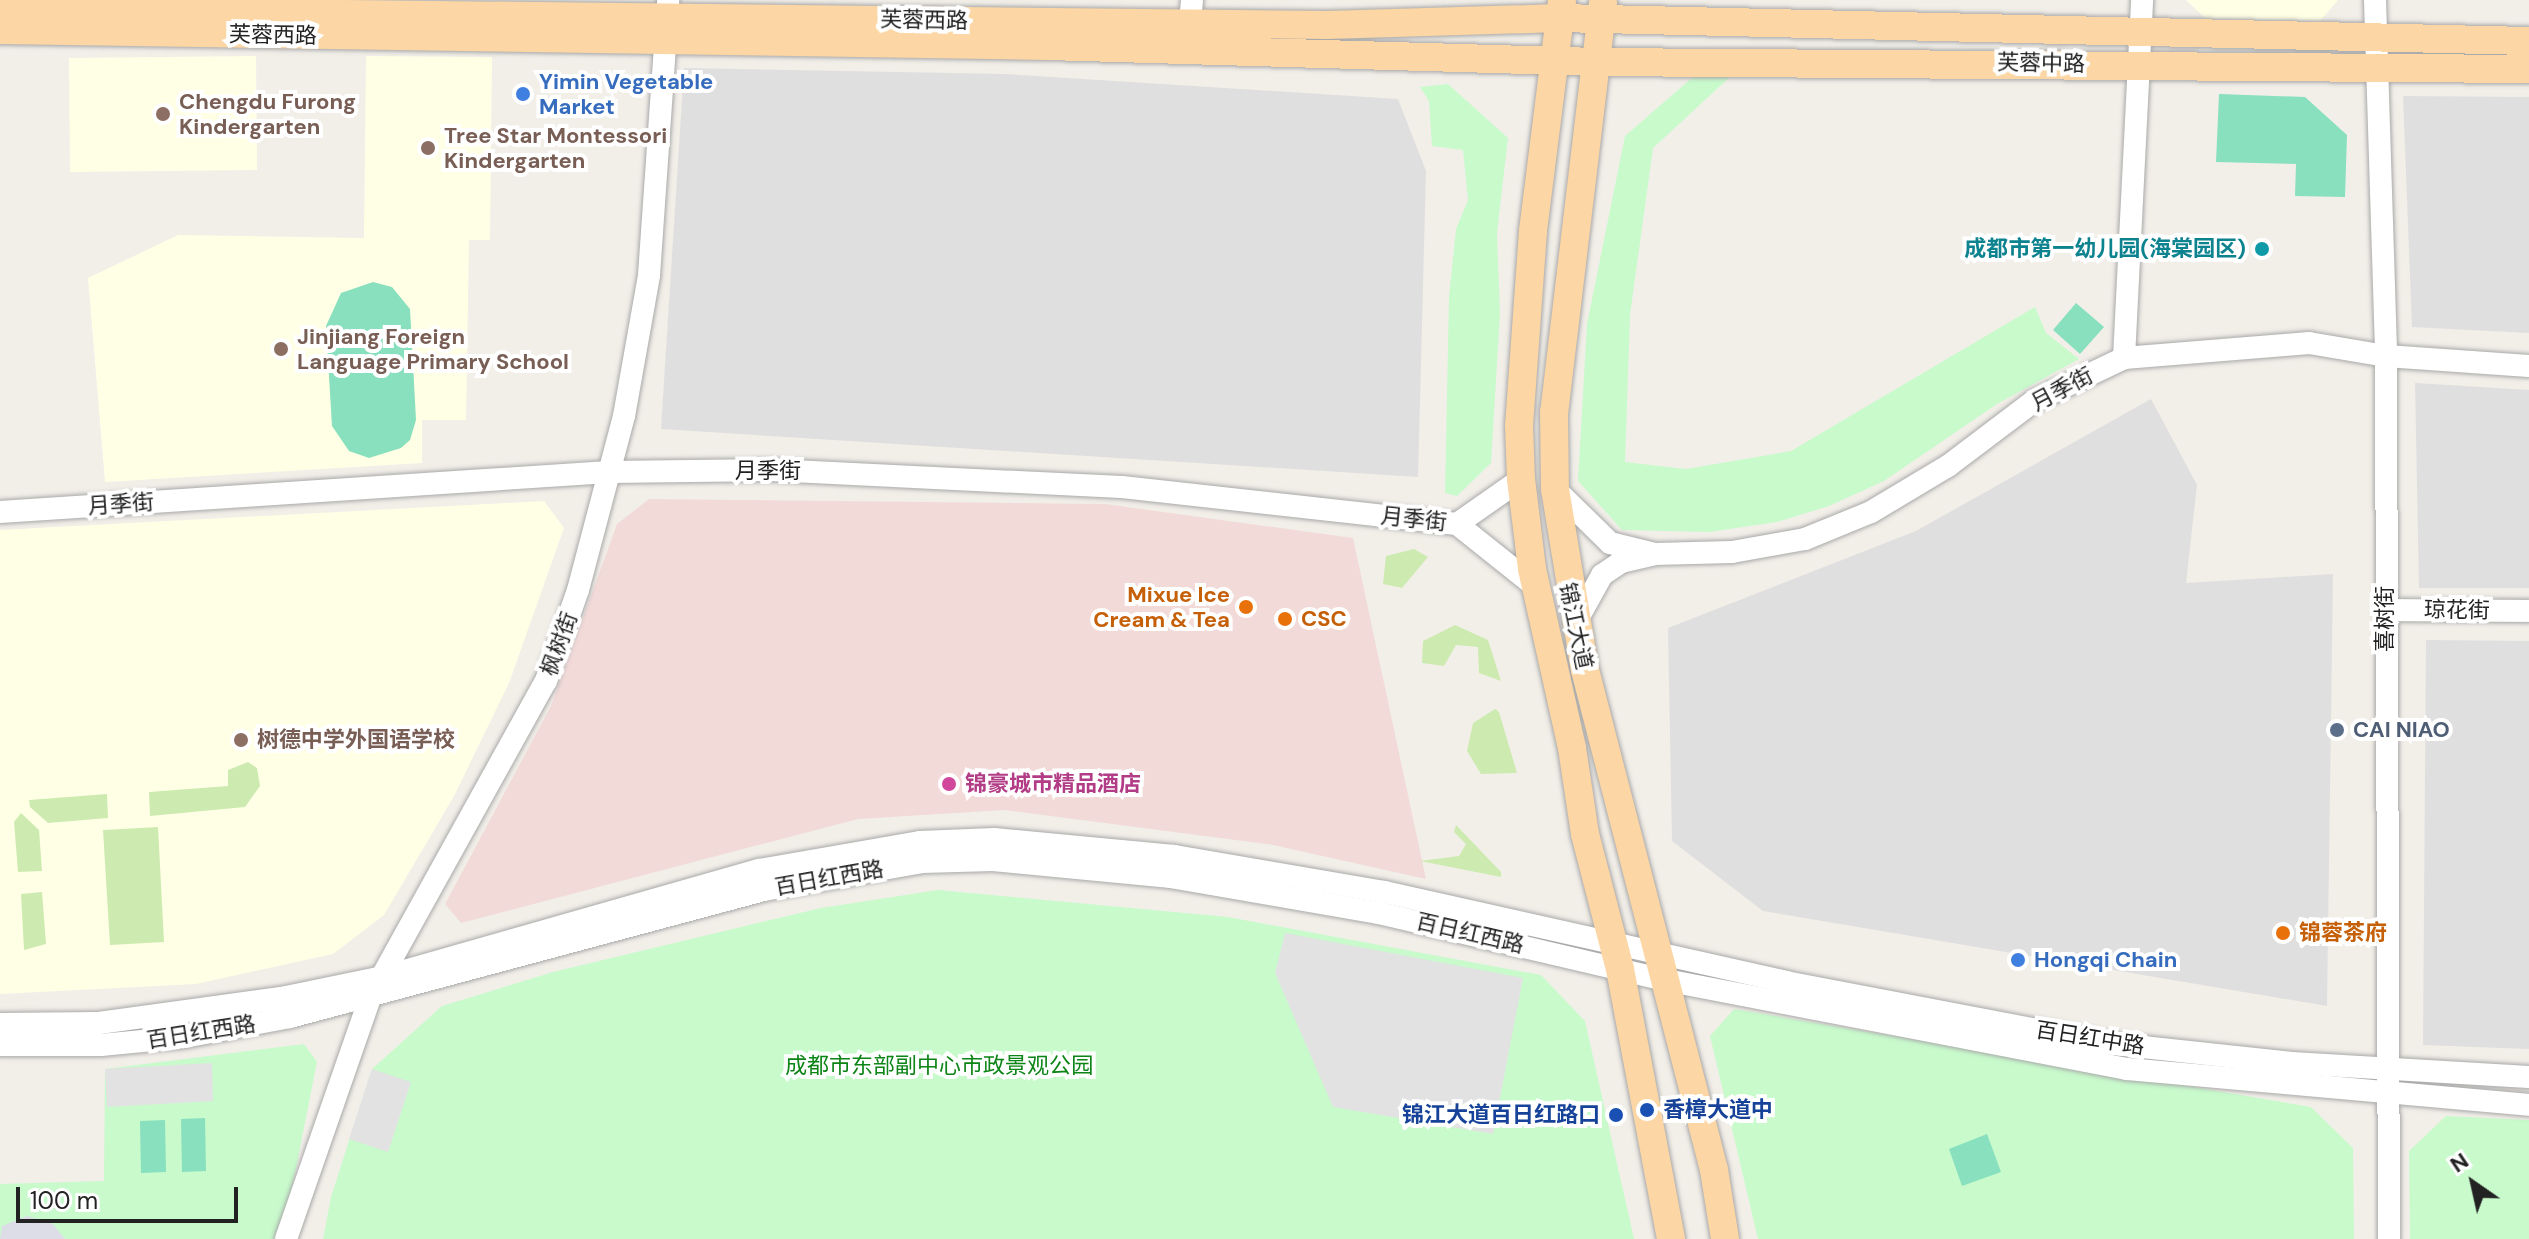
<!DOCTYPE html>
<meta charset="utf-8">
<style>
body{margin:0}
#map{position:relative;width:2529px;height:1239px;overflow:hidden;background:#f2efe9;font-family:"DM Sans","Noto Sans SC",sans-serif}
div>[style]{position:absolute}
.residential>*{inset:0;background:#e0dfdf}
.commercial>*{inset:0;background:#f2dad9}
.education>*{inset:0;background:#ffffe5}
.grass>*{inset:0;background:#cdebb0}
.park>*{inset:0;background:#c8facc}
.pitch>*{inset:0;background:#88e0be}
.parking>*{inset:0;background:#e2e2e2}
.plaza>*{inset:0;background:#dddde8}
.roads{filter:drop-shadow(0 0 2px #a9a9a9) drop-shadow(0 0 2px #a9a9a9)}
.minor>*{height:22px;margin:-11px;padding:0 11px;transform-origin:11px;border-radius:11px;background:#fff}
.major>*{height:28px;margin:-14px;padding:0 14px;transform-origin:14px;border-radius:14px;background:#fcd6a4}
.dots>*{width:22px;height:22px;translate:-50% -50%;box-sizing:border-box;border:4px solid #fff;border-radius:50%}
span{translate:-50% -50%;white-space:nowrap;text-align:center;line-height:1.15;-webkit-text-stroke:8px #fff;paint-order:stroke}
.street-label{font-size:22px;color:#222}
.shop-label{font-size:22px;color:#366cbe;font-weight:700}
.left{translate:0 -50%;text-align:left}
.education-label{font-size:22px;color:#785e54;font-weight:700}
.culture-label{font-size:22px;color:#0d838f;font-weight:700}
.right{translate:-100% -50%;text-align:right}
.food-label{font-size:22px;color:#c56008;font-weight:700}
.service-label{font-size:22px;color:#4e5e75;font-weight:700}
.hotel-label{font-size:22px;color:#b23c85;font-weight:700}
.park-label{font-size:22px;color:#0c8416}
.transit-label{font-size:22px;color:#164399;font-weight:700}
.north{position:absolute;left:2433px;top:1143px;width:80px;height:80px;-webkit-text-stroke:6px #fff;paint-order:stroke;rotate:326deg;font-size:22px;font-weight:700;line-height:32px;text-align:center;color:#222}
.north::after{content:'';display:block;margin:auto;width:28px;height:36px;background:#222;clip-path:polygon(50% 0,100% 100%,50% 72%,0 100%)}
.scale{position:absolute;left:16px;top:1187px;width:222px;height:36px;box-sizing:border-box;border:4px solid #222;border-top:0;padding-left:10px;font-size:24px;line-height:28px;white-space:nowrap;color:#222;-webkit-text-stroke:6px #fff;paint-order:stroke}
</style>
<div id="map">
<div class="residential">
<i style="clip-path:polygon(684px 68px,1006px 74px,1398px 99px,1426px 171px,1418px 477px,661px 429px)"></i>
<i style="clip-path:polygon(2403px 96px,2529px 97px,2529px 333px,2412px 327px)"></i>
<i style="clip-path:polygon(2415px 383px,2529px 390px,2529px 588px,2419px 588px)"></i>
<i style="clip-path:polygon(2151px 399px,2197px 485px,2186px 583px,2333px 574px,2327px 1006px,1763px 911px,1672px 841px,1668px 628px,1916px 531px)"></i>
<i style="clip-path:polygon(2426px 640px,2529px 641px,2529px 1049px,2423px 1045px)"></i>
</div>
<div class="commercial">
<i style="clip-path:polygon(649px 499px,1105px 504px,1353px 538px,1426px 879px,1273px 845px,1005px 810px,858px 819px,461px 923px,445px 904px,551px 706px,617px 524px)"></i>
</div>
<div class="education">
<i style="clip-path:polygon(2186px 0,2338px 0,2320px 21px,2205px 18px)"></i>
<i style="clip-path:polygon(256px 56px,257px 170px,70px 172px,69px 58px)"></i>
<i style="clip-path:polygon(366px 56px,492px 57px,490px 240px,469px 240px,466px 420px,422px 420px,422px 463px,105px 482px,88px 278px,178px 235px,364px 238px)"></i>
<i style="clip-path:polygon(544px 501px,564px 528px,509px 683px,454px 796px,384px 915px,333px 954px,196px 984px,0 994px,0 530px)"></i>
</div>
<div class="grass">
<i style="clip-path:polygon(1414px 549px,1428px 557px,1402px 588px,1383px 584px,1386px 556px)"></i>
<i style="clip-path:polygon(1455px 625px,1488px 640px,1501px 681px,1479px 673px,1478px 647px,1456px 645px,1444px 666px,1422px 663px,1423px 641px)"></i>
<i style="clip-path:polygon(1495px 709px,1499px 712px,1517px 773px,1481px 774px,1467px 751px,1473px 723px)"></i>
<i style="clip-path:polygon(248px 762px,257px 768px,260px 786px,245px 807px,150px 816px,149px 792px,228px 786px,228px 770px)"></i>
<i style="clip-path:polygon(107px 794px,108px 818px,48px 823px,30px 807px,29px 800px)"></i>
<i style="clip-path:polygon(21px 813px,39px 830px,42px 871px,18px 872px,14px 822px)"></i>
<i style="clip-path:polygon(1456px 825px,1501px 872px,1501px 877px,1420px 861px,1459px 856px,1466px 844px,1454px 832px)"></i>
<i style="clip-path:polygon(158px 827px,164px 942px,110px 945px,103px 830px)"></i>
<i style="clip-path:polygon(42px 892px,46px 944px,24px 950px,21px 894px)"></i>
</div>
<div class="park">
<i style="clip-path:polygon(1731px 76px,1653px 148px,1630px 315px,1625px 462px,1686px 469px,1791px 451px,2035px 307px,2046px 333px,2079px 359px,1997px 404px,1884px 481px,1829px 506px,1777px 522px,1709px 532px,1622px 530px,1578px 481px,1587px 324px,1625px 136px,1693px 77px)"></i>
<i style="clip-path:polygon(1448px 84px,1508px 138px,1497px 233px,1500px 313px,1491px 463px,1457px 496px,1445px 493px,1449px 297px,1456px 229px,1468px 200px,1463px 150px,1432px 146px,1429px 101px,1420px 87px)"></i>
<i style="clip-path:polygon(938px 890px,1228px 917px,1541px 975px,1585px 1021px,1634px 1239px,323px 1239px,331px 1197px,372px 1069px,442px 1006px,553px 972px,821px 908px)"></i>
<i style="clip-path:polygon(1734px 1009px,2311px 1107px,2353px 1148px,2354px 1239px,1758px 1239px,1710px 1036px)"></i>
<i style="clip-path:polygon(304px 1044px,317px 1062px,282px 1239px,0 1239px,0 1184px,104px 1181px,105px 1069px)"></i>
<i style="clip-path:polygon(2446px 1116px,2529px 1120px,2529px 1239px,2410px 1239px,2409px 1151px)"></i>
</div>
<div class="pitch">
<i style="clip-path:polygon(2219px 94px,2305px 97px,2347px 135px,2345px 197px,2295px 196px,2296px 164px,2216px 162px)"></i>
<i style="clip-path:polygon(373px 282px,392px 287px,410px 309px,416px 420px,410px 440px,401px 448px,369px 458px,349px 451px,332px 426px,326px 326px,341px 293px)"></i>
<i style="clip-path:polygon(2076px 303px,2104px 327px,2080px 354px,2053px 330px)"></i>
<i style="clip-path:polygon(205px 1118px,206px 1171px,182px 1172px,181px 1119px)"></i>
<i style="clip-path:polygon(165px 1120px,166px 1172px,141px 1173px,140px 1121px)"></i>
<i style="clip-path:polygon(1987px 1134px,2001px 1172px,1962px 1186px,1949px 1149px)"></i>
</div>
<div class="parking">
<i style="clip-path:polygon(1285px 933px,1523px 978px,1493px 1134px,1333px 1107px,1275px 973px)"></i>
<i style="clip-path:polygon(212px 1063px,213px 1101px,107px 1107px,105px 1069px)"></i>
<i style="clip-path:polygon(372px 1069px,411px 1082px,388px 1152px,349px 1139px)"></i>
</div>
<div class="plaza">
<i style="clip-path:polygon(27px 1216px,53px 1224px,65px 1239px,0 1239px,2px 1226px)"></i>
</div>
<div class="roads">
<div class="minor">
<i style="left:2375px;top:0;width:356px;rotate:88.2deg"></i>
<i style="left:2386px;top:356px;width:883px;rotate:89.81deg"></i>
<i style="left:1190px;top:23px;width:23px;rotate:-85deg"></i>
<i style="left:2124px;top:358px;width:358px;rotate:-87.1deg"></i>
<i style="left:1555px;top:489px;width:77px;rotate:44.5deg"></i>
<i style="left:1610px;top:543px;width:46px;rotate:13.7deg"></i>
<i style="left:1655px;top:554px;width:77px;rotate:-1.5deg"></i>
<i style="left:1732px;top:552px;width:74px;rotate:-10.1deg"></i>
<i style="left:1805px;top:539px;width:71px;rotate:-22.2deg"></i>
<i style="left:1871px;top:512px;width:90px;rotate:-30.9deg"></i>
<i style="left:1948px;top:466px;width:108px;rotate:-37.1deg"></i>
<i style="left:2034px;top:401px;width:100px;rotate:-25.5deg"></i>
<i style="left:2124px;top:358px;width:186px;rotate:-4.6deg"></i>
<i style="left:2309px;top:343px;width:78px;rotate:9.6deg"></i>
<i style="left:2386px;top:356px;width:143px;rotate:4deg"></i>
<i style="left:0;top:512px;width:610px;rotate:-3.76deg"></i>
<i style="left:609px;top:472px;width:163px;rotate:-0.7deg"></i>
<i style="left:772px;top:470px;width:350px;rotate:2.8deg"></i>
<i style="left:1122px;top:487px;width:337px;rotate:6.3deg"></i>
<i style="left:1457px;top:524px;width:78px;rotate:-35.1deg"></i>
<i style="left:1457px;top:524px;width:101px;rotate:38.6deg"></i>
<i style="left:2385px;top:610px;width:144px;rotate:0.4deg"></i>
<i style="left:1576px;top:622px;width:54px;rotate:-61deg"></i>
<i style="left:1602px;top:575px;width:23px;rotate:-34deg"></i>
<i style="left:1621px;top:562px;width:32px;rotate:-13deg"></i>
<i style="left:0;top:1024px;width:99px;rotate:-0.6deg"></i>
<i style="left:99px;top:1023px;width:189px;rotate:-7.9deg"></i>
<i style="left:286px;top:997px;width:99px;rotate:-11.7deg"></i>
<i style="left:383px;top:977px;width:391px;rotate:-15.9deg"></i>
<i style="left:759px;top:870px;width:163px;rotate:-9.9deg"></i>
<i style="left:920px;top:842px;width:74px;rotate:-2.3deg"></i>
<i style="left:994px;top:839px;width:181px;rotate:5.4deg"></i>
<i style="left:1174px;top:856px;width:213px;rotate:9.7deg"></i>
<i style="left:1384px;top:892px;width:412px;rotate:12.6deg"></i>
<i style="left:1786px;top:982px;width:325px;rotate:10.8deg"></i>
<i style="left:2105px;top:1043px;width:188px;rotate:6.1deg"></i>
<i style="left:2292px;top:1063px;width:237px;rotate:3.4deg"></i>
<i style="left:0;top:1045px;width:101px"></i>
<i style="left:101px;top:1045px;width:83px;rotate:-5.5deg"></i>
<i style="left:184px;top:1037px;width:108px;rotate:-10.7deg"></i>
<i style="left:290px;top:1017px;width:491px;rotate:-15deg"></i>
<i style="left:764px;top:890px;width:160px;rotate:-10deg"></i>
<i style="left:922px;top:862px;width:71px;rotate:-1.6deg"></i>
<i style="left:993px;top:860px;width:179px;rotate:5.5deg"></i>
<i style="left:1171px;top:877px;width:211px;rotate:9.8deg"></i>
<i style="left:1379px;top:913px;width:294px;rotate:13.2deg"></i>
<i style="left:1665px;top:980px;width:470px;rotate:10.9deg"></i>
<i style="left:2127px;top:1069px;width:404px;rotate:5.1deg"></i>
<i style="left:286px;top:1239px;width:255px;rotate:-70.8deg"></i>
<i style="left:370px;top:998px;width:363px;rotate:-61deg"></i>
<i style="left:546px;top:681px;width:96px;rotate:-70.6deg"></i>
<i style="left:578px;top:590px;width:180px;rotate:-75.2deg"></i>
<i style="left:624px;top:416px;width:143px;rotate:-79.9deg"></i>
<i style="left:649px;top:275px;width:276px;rotate:-86deg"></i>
</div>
<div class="major">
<i style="left:1562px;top:1px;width:232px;rotate:97.2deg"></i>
<i style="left:1533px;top:231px;width:195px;rotate:94.1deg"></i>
<i style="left:1519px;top:425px;width:54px;rotate:87.9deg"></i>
<i style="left:1521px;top:479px;width:91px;rotate:83deg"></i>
<i style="left:1532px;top:569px;width:183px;rotate:77.4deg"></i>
<i style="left:1572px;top:748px;width:87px;rotate:81.4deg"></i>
<i style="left:1585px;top:834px;width:139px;rotate:75.5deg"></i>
<i style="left:1620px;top:969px;width:275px;rotate:79.3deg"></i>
<i style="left:1603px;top:3px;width:412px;rotate:96.8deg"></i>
<i style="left:1554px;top:412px;width:77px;rotate:89.3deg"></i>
<i style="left:1555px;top:489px;width:183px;rotate:80.6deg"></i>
<i style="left:1585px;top:670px;width:516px;rotate:75.53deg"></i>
<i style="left:1714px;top:1170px;width:70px;rotate:80.9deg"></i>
<i style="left:0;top:10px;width:1327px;rotate:0.65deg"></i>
<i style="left:1327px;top:25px;width:232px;rotate:-1.7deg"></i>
<i style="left:1559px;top:18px;width:970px;rotate:1.36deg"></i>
<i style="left:0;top:30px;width:1048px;rotate:0.87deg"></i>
<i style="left:1048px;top:46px;width:548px;rotate:1.67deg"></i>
<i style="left:1596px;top:62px;width:933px;rotate:0.43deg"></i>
</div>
</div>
<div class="dots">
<i style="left:523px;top:94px;background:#3f7fe0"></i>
<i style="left:163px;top:114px;background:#8d6e63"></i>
<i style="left:428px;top:148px;background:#8d6e63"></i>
<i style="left:2262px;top:249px;background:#0f9aa8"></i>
<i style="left:281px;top:349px;background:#8d6e63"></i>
<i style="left:1246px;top:607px;background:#e8710a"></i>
<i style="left:1285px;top:619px;background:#e8710a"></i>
<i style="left:2337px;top:730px;background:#5c6f8a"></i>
<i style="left:241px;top:740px;background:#8d6e63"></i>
<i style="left:949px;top:784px;background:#d1479c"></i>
<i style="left:2283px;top:933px;background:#e8710a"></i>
<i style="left:2018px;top:960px;background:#3f7fe0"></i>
<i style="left:1647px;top:1110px;background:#1a4fb4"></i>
<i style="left:1616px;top:1115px;background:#1a4fb4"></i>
</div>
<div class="street-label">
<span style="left:924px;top:20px;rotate:1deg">芙蓉西路</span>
<span style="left:273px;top:35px;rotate:1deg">芙蓉西路</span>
<span style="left:2041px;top:63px;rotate:1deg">芙蓉中路</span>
<span style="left:2062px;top:389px;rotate:-28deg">月季街</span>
<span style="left:768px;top:471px">月季街</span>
<span style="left:121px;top:504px;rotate:-4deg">月季街</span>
<span style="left:1414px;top:519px;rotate:6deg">月季街</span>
<span style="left:2457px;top:610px;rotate:1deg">琼花街</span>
<span style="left:2385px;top:619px;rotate:-90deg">喜树街</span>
<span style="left:1576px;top:626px;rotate:78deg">锦江大道</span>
<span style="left:559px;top:644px;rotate:-70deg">枫树街</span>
<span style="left:829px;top:878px;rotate:-10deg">百日红西路</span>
<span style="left:1470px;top:933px;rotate:13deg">百日红西路</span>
<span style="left:201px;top:1032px;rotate:-9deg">百日红西路</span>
<span style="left:2090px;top:1038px;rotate:9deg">百日红中路</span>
</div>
<div class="shop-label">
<span class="left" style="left:539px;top:94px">Yimin Vegetable<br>Market</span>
<span class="left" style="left:2034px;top:960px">Hongqi Chain</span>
</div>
<div class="education-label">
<span class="left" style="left:179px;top:114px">Chengdu Furong<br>Kindergarten</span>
<span class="left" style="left:444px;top:148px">Tree Star Montessori<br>Kindergarten</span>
<span class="left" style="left:297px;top:349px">Jinjiang Foreign<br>Language Primary School</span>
<span class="left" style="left:257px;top:740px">树德中学外国语学校</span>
</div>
<div class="culture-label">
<span class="right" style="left:2246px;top:249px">成都市第一幼儿园(海棠园区)</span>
</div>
<div class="food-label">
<span class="right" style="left:1230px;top:607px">Mixue Ice<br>Cream &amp; Tea</span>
<span class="left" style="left:1301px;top:619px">CSC</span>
<span class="left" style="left:2299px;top:933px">锦蓉茶府</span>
</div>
<div class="service-label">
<span class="left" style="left:2353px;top:730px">CAI NIAO</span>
</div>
<div class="hotel-label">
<span class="left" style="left:965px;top:784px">锦豪城市精品酒店</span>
</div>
<div class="park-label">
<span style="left:939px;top:1066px">成都市东部副中心市政景观公园</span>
</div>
<div class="transit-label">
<span class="left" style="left:1663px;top:1110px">香樟大道中</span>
<span class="right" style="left:1600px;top:1115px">锦江大道百日红路口</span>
</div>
<div class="north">N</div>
<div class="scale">100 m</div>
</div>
